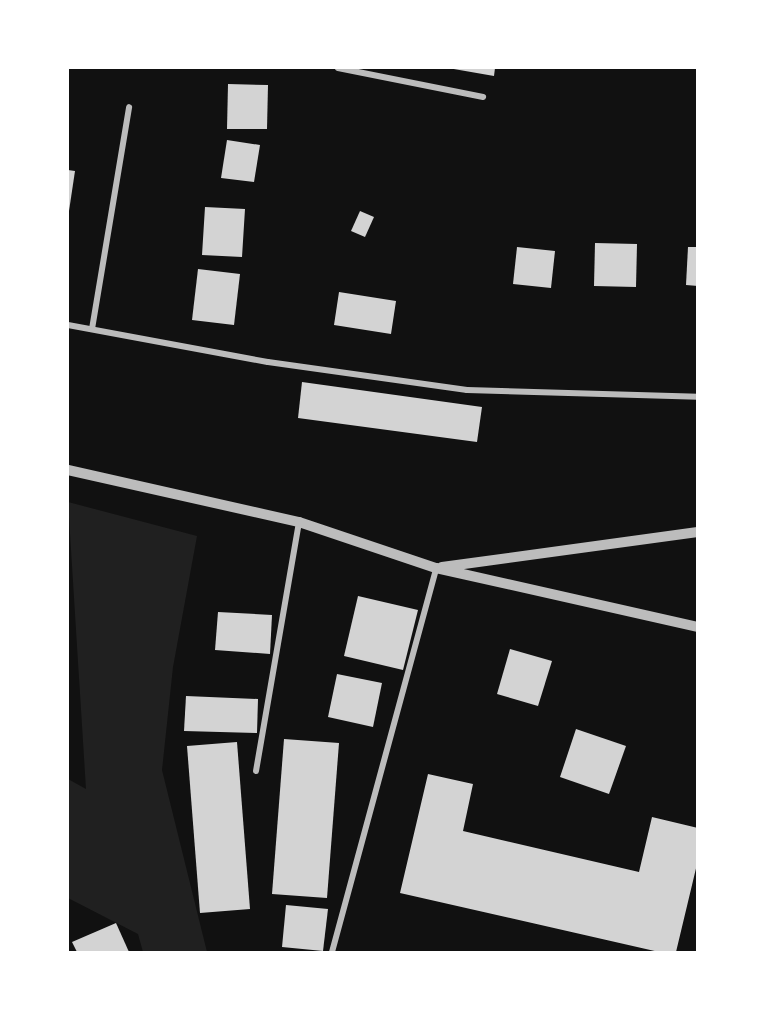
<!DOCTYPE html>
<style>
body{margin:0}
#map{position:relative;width:765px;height:1020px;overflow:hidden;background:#111;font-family:Literata,serif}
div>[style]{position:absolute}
.green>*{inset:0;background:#202020}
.building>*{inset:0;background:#d3d3d3}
.minor>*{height:6px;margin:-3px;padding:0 3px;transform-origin:3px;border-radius:3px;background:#bcbcbc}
.tertiary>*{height:10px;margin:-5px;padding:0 5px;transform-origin:5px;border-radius:5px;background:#bcbcbc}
span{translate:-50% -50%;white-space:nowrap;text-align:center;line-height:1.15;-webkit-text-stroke:6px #fff;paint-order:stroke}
.frame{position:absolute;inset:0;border:69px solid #fff;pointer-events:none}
</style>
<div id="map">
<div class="green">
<i style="clip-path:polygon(68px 502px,197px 536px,173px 667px,162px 770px,207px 952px,143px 952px,138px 934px,68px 898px,68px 779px,86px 789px)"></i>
</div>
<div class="building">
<i style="clip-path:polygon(448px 68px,495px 68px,494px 76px)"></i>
<i style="clip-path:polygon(228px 84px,268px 85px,267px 129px,227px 129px)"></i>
<i style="clip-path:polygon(227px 140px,260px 145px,254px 182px,221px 178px)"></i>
<i style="clip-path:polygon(68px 170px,75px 171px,69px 211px,68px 211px)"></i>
<i style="clip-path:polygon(205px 207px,245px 209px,242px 257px,202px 255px)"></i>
<i style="clip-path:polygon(360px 211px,374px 217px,365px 237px,351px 231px)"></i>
<i style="clip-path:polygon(595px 243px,637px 244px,636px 287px,594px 286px)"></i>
<i style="clip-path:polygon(517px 247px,555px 251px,551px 288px,513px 284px)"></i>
<i style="clip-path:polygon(688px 247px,698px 247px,698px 286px,686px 285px)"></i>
<i style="clip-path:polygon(198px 269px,240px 274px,234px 325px,192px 320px)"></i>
<i style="clip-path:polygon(339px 292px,396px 301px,391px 334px,334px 325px)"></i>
<i style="clip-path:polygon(302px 382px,482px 407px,477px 442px,298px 418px)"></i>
<i style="clip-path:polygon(358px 596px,418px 610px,403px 670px,344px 656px)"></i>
<i style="clip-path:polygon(218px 612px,272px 615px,270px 654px,215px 650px)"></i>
<i style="clip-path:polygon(510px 649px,552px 661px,538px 706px,497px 694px)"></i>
<i style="clip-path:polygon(337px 674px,382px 683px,373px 727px,328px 717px)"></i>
<i style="clip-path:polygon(186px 696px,258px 699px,257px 733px,184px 731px)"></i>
<i style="clip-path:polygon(576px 729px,626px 746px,609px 794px,560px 777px)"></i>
<i style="clip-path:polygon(284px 739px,339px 743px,327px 898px,272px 894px)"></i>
<i style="clip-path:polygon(237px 742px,250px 909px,200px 913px,187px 746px)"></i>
<i style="clip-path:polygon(428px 774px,473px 784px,463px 831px,639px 872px,652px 817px,698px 828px,698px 860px,676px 952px,659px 952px,400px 893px)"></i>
<i style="clip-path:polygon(286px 905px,328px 909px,323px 951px,282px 947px)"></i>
<i style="clip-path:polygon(116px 923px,129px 952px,77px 952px,72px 942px)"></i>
</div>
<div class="minor">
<i style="left:338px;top:68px;width:148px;rotate:11.3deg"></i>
<i style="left:68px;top:325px;width:203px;rotate:10.5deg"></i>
<i style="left:268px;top:362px;width:201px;rotate:8deg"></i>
<i style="left:467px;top:390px;width:231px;rotate:1.7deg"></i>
<i style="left:92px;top:329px;width:225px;rotate:-80.5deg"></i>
<i style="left:256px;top:771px;width:253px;rotate:-80.2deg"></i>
<i style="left:332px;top:952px;width:398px;rotate:-74.8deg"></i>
</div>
<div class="tertiary">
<i style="left:68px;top:470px;width:237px;rotate:12.7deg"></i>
<i style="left:299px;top:522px;width:145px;rotate:18.6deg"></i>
<i style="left:436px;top:568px;width:269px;rotate:12.7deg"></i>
<i style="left:442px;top:567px;width:258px;rotate:-7.8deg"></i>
</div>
<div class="frame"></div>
</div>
